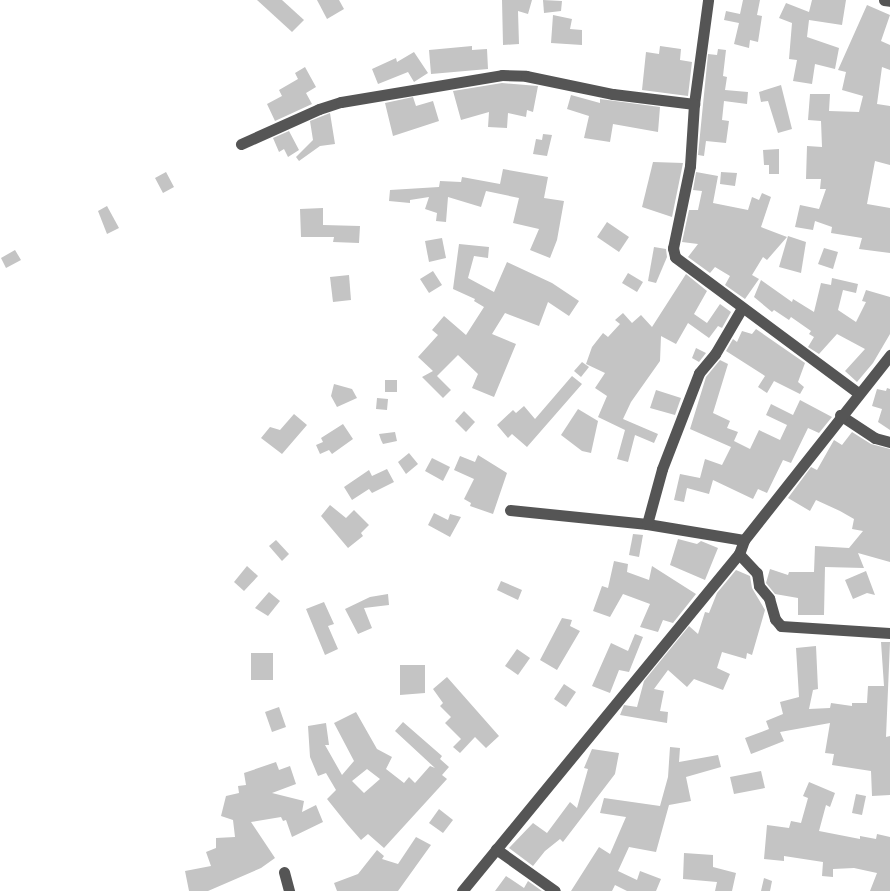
<!DOCTYPE html>
<style>
body{margin:0}
#map{position:relative;width:890px;height:891px;overflow:hidden;background:#fff;font-family:Overpass,sans-serif}
div>[style]{position:absolute}
.building>*{inset:0;background:#c4c4c4}
.minor>*{height:11px;margin:-5.5px;padding:0 5.5px;transform-origin:5.5px;border-radius:5.5px;background:#555}
span{translate:-50% -50%;white-space:nowrap;text-align:center;line-height:1.15;-webkit-text-stroke:4px #fff;paint-order:stroke}
</style>
<div id="map">
<div class="building">
<i style="clip-path:polygon(257px 0,282px 0,304px 20px,292px 32px)"></i>
<i style="clip-path:polygon(317px 0,339px 0,344px 9px,327px 19px)"></i>
<i style="clip-path:polygon(502px 0,532px 0,528px 14px,518px 11px,519px 44px,503px 45px)"></i>
<i style="clip-path:polygon(543px 0,562px 1px,561px 11px,544px 13px)"></i>
<i style="clip-path:polygon(743px 0,760px 0,757px 15px,762px 16px,758px 42px,750px 40px,749px 48px,734px 44px,739px 23px,724px 20px,726px 11px,740px 14px)"></i>
<i style="clip-path:polygon(812px 0,846px 0,842px 25px,809px 20px,807px 37px,839px 48px,835px 69px,815px 64px,812px 84px,793px 81px,797px 60px,789px 59px,792px 23px,779px 18px,786px 3px,809px 12px)"></i>
<i style="clip-path:polygon(867px 5px,890px 15px,881px 41px,890px 45px,890px 70px,882px 67px,877px 104px,890px 106px,890px 165px,875px 161px,867px 204px,890px 208px,890px 253px,859px 249px,862px 238px,831px 233px,832px 227px,815px 221px,813px 230px,795px 227px,800px 205px,819px 209px,826px 189px,820px 189px,821px 179px,806px 179px,807px 146px,822px 147px,821px 121px,808px 120px,810px 94px,830px 94px,829px 111px,859px 112px,863px 96px,842px 90px,846px 72px,838px 70px)"></i>
<i style="clip-path:polygon(553px 15px,572px 19px,570px 29px,582px 30px,582px 45px,551px 43px)"></i>
<i style="clip-path:polygon(472px 46px,472px 50px,487px 49px,488px 69px,431px 74px,429px 50px)"></i>
<i style="clip-path:polygon(660px 46px,681px 49px,680px 60px,692px 62px,688px 96px,642px 90px,646px 52px,659px 54px)"></i>
<i style="clip-path:polygon(718px 49px,726px 50px,723px 76px,727px 77px,725px 90px,748px 92px,747px 104px,724px 101px,722px 120px,729px 121px,726px 143px,706px 141px,704px 156px,698px 155px,708px 54px,717px 55px)"></i>
<i style="clip-path:polygon(414px 52px,428px 73px,414px 82px,408px 72px,378px 84px,372px 69px,396px 58px,397px 62px)"></i>
<i style="clip-path:polygon(305px 67px,316px 87px,306px 93px,312px 104px,275px 121px,267px 104px,282px 96px,279px 90px,298px 79px,295px 73px)"></i>
<i style="clip-path:polygon(502px 83px,538px 86px,533px 112px,527px 110px,526px 117px,508px 113px,507px 128px,488px 127px,489px 112px,461px 120px,453px 91px)"></i>
<i style="clip-path:polygon(781px 85px,792px 129px,778px 133px,768px 101px,761px 102px,759px 92px)"></i>
<i style="clip-path:polygon(571px 95px,600px 103px,600px 99px,660px 107px,658px 132px,613px 124px,610px 142px,584px 138px,589px 116px,567px 109px)"></i>
<i style="clip-path:polygon(413px 97px,416px 106px,433px 101px,439px 121px,393px 136px,385px 103px)"></i>
<i style="clip-path:polygon(330px 113px,335px 144px,320px 146px,299px 161px,296px 157px,313px 140px,310px 121px)"></i>
<i style="clip-path:polygon(289px 131px,299px 150px,288px 157px,284px 149px,279px 152px,273px 138px)"></i>
<i style="clip-path:polygon(543px 134px,552px 135px,547px 156px,533px 154px,536px 139px,542px 140px)"></i>
<i style="clip-path:polygon(779px 149px,779px 174px,769px 174px,769px 165px,764px 165px,763px 150px)"></i>
<i style="clip-path:polygon(653px 162px,683px 163px,672px 217px,642px 207px)"></i>
<i style="clip-path:polygon(503px 169px,548px 177px,544px 198px,564px 201px,557px 240px,550px 258px,530px 250px,539px 229px,513px 223px,519px 198px,486px 191px,481px 207px,448px 197px,446px 222px,436px 221px,437px 213px,425px 209px,429px 197px,410px 200px,410px 203px,389px 201px,390px 190px,439px 187px,440px 181px,461px 182px,462px 177px,500px 184px)"></i>
<i style="clip-path:polygon(166px 172px,174px 187px,163px 193px,155px 178px)"></i>
<i style="clip-path:polygon(696px 172px,718px 176px,713px 203px,748px 210px,752px 197px,759px 200px,762px 193px,771px 197px,761px 227px,787px 237px,767px 260px,763px 257px,752px 275px,759px 279px,745px 299px,725px 285px,730px 276px,715px 267px,710px 273px,688px 257px,698px 244px,682px 242px,689px 210px,698px 210px,702px 191px,693px 190px)"></i>
<i style="clip-path:polygon(721px 172px,737px 173px,735px 186px,720px 184px)"></i>
<i style="clip-path:polygon(107px 206px,119px 228px,107px 234px,98px 211px)"></i>
<i style="clip-path:polygon(323px 208px,323px 225px,360px 226px,359px 243px,333px 242px,334px 237px,301px 237px,300px 209px)"></i>
<i style="clip-path:polygon(607px 222px,629px 237px,619px 252px,597px 237px)"></i>
<i style="clip-path:polygon(788px 236px,806px 242px,801px 273px,779px 267px)"></i>
<i style="clip-path:polygon(442px 238px,446px 258px,429px 262px,425px 241px)"></i>
<i style="clip-path:polygon(459px 244px,489px 247px,488px 258px,474px 256px,468px 278px,494px 292px,507px 262px,552px 283px,579px 301px,569px 316px,548px 302px,539px 326px,505px 313px,492px 334px,516px 344px,494px 397px,472px 388px,478px 374px,458px 355px,437px 376px,451px 390px,443px 398px,422px 377px,433px 371px,418px 357px,438px 335px,432px 330px,444px 316px,466px 335px,484px 307px,474px 301px,475px 299px,453px 289px)"></i>
<i style="clip-path:polygon(654px 247px,666px 249px,667px 257px,656px 283px,648px 281px)"></i>
<i style="clip-path:polygon(824px 248px,838px 252px,833px 269px,818px 264px)"></i>
<i style="clip-path:polygon(15px 250px,21px 260px,6px 268px,1px 258px)"></i>
<i style="clip-path:polygon(433px 271px,442px 285px,429px 293px,420px 279px)"></i>
<i style="clip-path:polygon(628px 273px,643px 282px,637px 292px,622px 283px)"></i>
<i style="clip-path:polygon(686px 274px,707px 291px,694px 314px,707px 323px,720px 304px,731px 312px,722px 328px,718px 326px,709px 338px,688px 323px,676px 344px,661px 336px,660px 361px,631px 402px,623px 419px,658px 434px,654px 443px,635px 435px,628px 462px,617px 459px,625px 430px,598px 417px,607px 396px,595px 388px,605px 373px,586px 364px,592px 347px,603px 333px,608px 337px,620px 324px,615px 320px,623px 313px,632px 323px,641px 315px,652px 327px)"></i>
<i style="clip-path:polygon(349px 275px,351px 300px,333px 302px,330px 277px)"></i>
<i style="clip-path:polygon(832px 278px,858px 284px,856px 293px,843px 290px,838px 310px,856px 322px,866px 302px,862px 301px,866px 290px,890px 297px,890px 334px,873px 363px,857px 382px,845px 371px,865px 349px,837px 334px,819px 354px,808px 347px,814px 337px,809px 334px,811px 331px,791px 317px,789px 320px,774px 310px,772px 312px,754px 297px,761px 280px,792px 302px,793px 299px,814px 312px,821px 283px,831px 285px)"></i>
<i style="clip-path:polygon(756px 329px,805px 363px,798px 382px,804px 387px,800px 394px,774px 381px,767px 393px,758px 387px,765px 376px,726px 351px,733px 339px,737px 342px,742px 331px,752px 334px)"></i>
<i style="clip-path:polygon(696px 348px,706px 353px,699px 362px,692px 358px)"></i>
<i style="clip-path:polygon(720px 360px,728px 364px,713px 413px,730px 421px,727px 428px,738px 432px,734px 441px,750px 449px,759px 430px,780px 440px,787px 425px,766px 415px,771px 404px,793px 415px,800px 400px,832px 417px,819px 433px,808px 428px,791px 463px,783px 460px,767px 493px,758px 489px,753px 499px,713px 480px,709px 494px,687px 488px,684px 502px,674px 500px,680px 474px,700px 478px,705px 459px,722px 465px,731px 447px,690px 429px,706px 377px)"></i>
<i style="clip-path:polygon(582px 362px,589px 367px,581px 377px,574px 371px)"></i>
<i style="clip-path:polygon(572px 376px,582px 384px,527px 447px,512px 434px,508px 438px,497px 425px,513px 410px,516px 413px,524px 406px,535px 419px)"></i>
<i style="clip-path:polygon(385px 380px,397px 380px,397px 392px,385px 392px)"></i>
<i style="clip-path:polygon(334px 384px,352px 389px,357px 398px,337px 407px,331px 396px)"></i>
<i style="clip-path:polygon(887px 388px,890px 389px,890px 430px,878px 422px,882px 409px,872px 406px,877px 389px,886px 391px)"></i>
<i style="clip-path:polygon(656px 390px,681px 398px,675px 415px,650px 408px)"></i>
<i style="clip-path:polygon(377px 398px,388px 399px,387px 410px,376px 409px)"></i>
<i style="clip-path:polygon(578px 409px,598px 421px,591px 453px,582px 451px,561px 435px)"></i>
<i style="clip-path:polygon(464px 411px,475px 422px,466px 432px,455px 421px)"></i>
<i style="clip-path:polygon(294px 414px,307px 425px,282px 454px,261px 438px,270px 427px,280px 430px)"></i>
<i style="clip-path:polygon(343px 424px,353px 439px,332px 454px,329px 450px,320px 454px,316px 445px,323px 442px,321px 438px)"></i>
<i style="clip-path:polygon(395px 432px,397px 441px,383px 444px,381px 440px,379px 434px)"></i>
<i style="clip-path:polygon(852px 432px,871px 444px,890px 449px,890px 562px,858px 553px,864px 568px,825px 567px,824px 615px,798px 615px,798px 598px,775px 594px,766px 583px,770px 569px,788px 575px,789px 572px,814px 572px,815px 546px,849px 548px,863px 531px,852px 529px,854px 519px,840px 511px,816px 500px,810px 511px,788px 498px,811px 467px,817px 470px,834px 440px,842px 445px)"></i>
<i style="clip-path:polygon(409px 453px,418px 464px,406px 474px,398px 462px)"></i>
<i style="clip-path:polygon(478px 455px,507px 473px,493px 514px,470px 506px,471px 503px,464px 499px,474px 479px,454px 470px,460px 456px,475px 462px)"></i>
<i style="clip-path:polygon(432px 458px,450px 467px,443px 481px,425px 471px)"></i>
<i style="clip-path:polygon(387px 469px,394px 482px,372px 493px,369px 489px,352px 500px,344px 487px,369px 470px,372px 476px)"></i>
<i style="clip-path:polygon(330px 505px,346px 518px,354px 510px,369px 525px,361px 533px,363px 536px,348px 548px,321px 516px)"></i>
<i style="clip-path:polygon(434px 513px,448px 520px,450px 514px,461px 517px,450px 537px,428px 525px)"></i>
<i style="clip-path:polygon(633px 534px,643px 535px,639px 557px,629px 555px)"></i>
<i style="clip-path:polygon(678px 539px,697px 544px,701px 541px,718px 548px,705px 580px,670px 565px)"></i>
<i style="clip-path:polygon(276px 540px,289px 554px,282px 561px,269px 546px)"></i>
<i style="clip-path:polygon(614px 561px,628px 564px,627px 572px,649px 580px,652px 566px,696px 594px,673px 623px,663px 620px,658px 632px,640px 627px,650px 604px,623px 594px,610px 617px,593px 611px,602px 586px,608px 588px)"></i>
<i style="clip-path:polygon(247px 566px,258px 576px,244px 591px,234px 582px)"></i>
<i style="clip-path:polygon(736px 570px,750px 576px,752px 588px,765px 610px,752px 655px,747px 653px,746px 659px,722px 652px,717px 668px,730px 674px,723px 690px,694px 679px,687px 687px,668px 670px,654px 689px,664px 691px,660px 711px,668px 712px,667px 723px,620px 715px,624px 705px,637px 707px,644px 681px,689px 626px,698px 634px,705px 612px,709px 613px,717px 593px)"></i>
<i style="clip-path:polygon(866px 571px,875px 595px,867px 593px,853px 599px,845px 580px)"></i>
<i style="clip-path:polygon(501px 581px,522px 590px,518px 600px,497px 590px)"></i>
<i style="clip-path:polygon(269px 592px,280px 601px,268px 616px,255px 608px)"></i>
<i style="clip-path:polygon(388px 594px,389px 605px,364px 608px,372px 628px,358px 634px,345px 609px,370px 597px)"></i>
<i style="clip-path:polygon(324px 602px,334px 624px,328px 626px,338px 649px,325px 655px,306px 609px)"></i>
<i style="clip-path:polygon(562px 618px,572px 620px,570px 626px,580px 631px,557px 670px,540px 660px)"></i>
<i style="clip-path:polygon(635px 634px,643px 637px,629px 672px,619px 670px,610px 693px,592px 686px,611px 643px,628px 651px)"></i>
<i style="clip-path:polygon(881px 642px,890px 642px,886px 737px,890px 736px,890px 795px,872px 796px,871px 771px,832px 765px,834px 754px,825px 753px,830px 723px,780px 732px,784px 741px,751px 754px,745px 738px,769px 729px,766px 721px,783px 714px,780px 702px,799px 697px,796px 648px,816px 646px,818px 689px,813px 690px,809px 709px,830px 708px,831px 703px,852px 706px,852px 703px,867px 703px,868px 686px,884px 686px)"></i>
<i style="clip-path:polygon(517px 649px,530px 658px,518px 675px,505px 666px)"></i>
<i style="clip-path:polygon(251px 653px,273px 653px,273px 680px,251px 680px)"></i>
<i style="clip-path:polygon(400px 665px,425px 665px,425px 693px,400px 695px)"></i>
<i style="clip-path:polygon(447px 677px,499px 736px,486px 748px,475px 737px,460px 753px,453px 747px,461px 739px,445px 723px,451px 717px,440px 706px,443px 703px,433px 689px)"></i>
<i style="clip-path:polygon(564px 684px,576px 692px,566px 707px,554px 699px)"></i>
<i style="clip-path:polygon(279px 707px,286px 727px,272px 732px,265px 712px)"></i>
<i style="clip-path:polygon(evenodd,356px 712px,377px 749px,392px 757px,386px 769px,404px 783px,409px 777px,415px 783px,430px 766px,435px 768px,395px 731px,403px 722px,442px 756px,440px 759px,449px 767px,442px 775px,447px 779px,384px 848px,368px 834px,361px 840px,347px 824px,327px 799px,336px 790px,326px 773px,318px 776px,310px 757px,308px 726px,326px 723px,329px 745px,325px 745px,342px 775px,354px 761px,334px 723px,356px 712px,367px 769px,380px 779px,364px 793px,352px 781px,367px 769px)"></i>
<i style="clip-path:polygon(670px 747px,680px 748px,679px 762px,718px 755px,721px 767px,686px 777px,691px 801px,669px 805px,656px 852px,629px 847px,618px 871px,637px 880px,640px 871px,661px 879px,656px 891px,627px 891px,615px 885px,612px 891px,571px 891px,599px 847px,610px 854px,626px 817px,600px 813px,604px 798px,660px 806px,668px 777px)"></i>
<i style="clip-path:polygon(592px 749px,619px 753px,615px 774px,563px 842px,560px 839px,545px 851px,533px 866px,509px 848px,533px 823px,547px 833px,570px 802px,577px 808px,588px 769px,584px 768px)"></i>
<i style="clip-path:polygon(276px 762px,279px 770px,290px 766px,296px 784px,272px 793px,304px 801px,302px 812px,316px 805px,323px 822px,292px 837px,286px 820px,283px 821px,281px 817px,251px 822px,275px 858px,261px 868px,208px 891px,189px 891px,185px 871px,211px 866px,206px 852px,216px 848px,216px 838px,235px 837px,233px 820px,221px 816px,226px 796px,239px 793px,238px 786px,246px 785px,244px 773px)"></i>
<i style="clip-path:polygon(761px 771px,765px 788px,734px 794px,730px 777px)"></i>
<i style="clip-path:polygon(809px 782px,835px 793px,830px 807px,826px 805px,819px 831px,860px 839px,860px 836px,876px 839px,877px 834px,890px 837px,890px 891px,870px 891px,877px 873px,854px 868px,833px 869px,833px 877px,822px 876px,823px 862px,784px 856px,784px 861px,764px 859px,767px 825px,789px 828px,791px 821px,801px 823px,808px 798px,803px 796px)"></i>
<i style="clip-path:polygon(856px 794px,866px 796px,862px 815px,852px 813px)"></i>
<i style="clip-path:polygon(439px 809px,453px 820px,443px 833px,429px 823px)"></i>
<i style="clip-path:polygon(416px 837px,431px 845px,398px 891px,337px 891px,334px 883px,358px 874px,377px 850px,384px 856px,382px 859px,398px 864px)"></i>
<i style="clip-path:polygon(684px 853px,713px 855px,713px 867px,736px 873px,732px 891px,715px 891px,717px 882px,683px 879px)"></i>
<i style="clip-path:polygon(506px 876px,524px 888px,528px 881px,542px 891px,495px 891px)"></i>
<i style="clip-path:polygon(764px 878px,772px 881px,770px 891px,761px 891px)"></i>
</div>
<div class="minor">
<i style="left:884px;top:0;width:6px;rotate:9deg"></i>
<i style="left:694px;top:104px;width:105px;rotate:-82.3deg"></i>
<i style="left:241px;top:144px;width:85px;rotate:-24.2deg"></i>
<i style="left:319px;top:109px;width:23px;rotate:-18deg"></i>
<i style="left:341px;top:102px;width:163px;rotate:-9.5deg"></i>
<i style="left:502px;top:75px;width:24px;rotate:2deg"></i>
<i style="left:526px;top:76px;width:89px;rotate:11.7deg"></i>
<i style="left:613px;top:94px;width:82px;rotate:7deg"></i>
<i style="left:694px;top:104px;width:62px;rotate:93.7deg"></i>
<i style="left:690px;top:166px;width:84px;rotate:101.7deg"></i>
<i style="left:673px;top:248px;width:9px;rotate:77deg"></i>
<i style="left:675px;top:257px;width:228px;rotate:36.6deg"></i>
<i style="left:840px;top:415px;width:42px;rotate:33.3deg"></i>
<i style="left:875px;top:438px;width:16px;rotate:15deg"></i>
<i style="left:510px;top:510px;width:138px;rotate:5.8deg"></i>
<i style="left:647px;top:524px;width:98px;rotate:9.4deg"></i>
<i style="left:647px;top:524px;width:57px;rotate:-74.7deg"></i>
<i style="left:662px;top:469px;width:103px;rotate:-68.9deg"></i>
<i style="left:699px;top:373px;width:25px;rotate:-50deg"></i>
<i style="left:715px;top:354px;width:53px;rotate:-59.6deg"></i>
<i style="left:739px;top:554px;width:26px;rotate:47deg"></i>
<i style="left:757px;top:573px;width:13px;rotate:81deg"></i>
<i style="left:759px;top:586px;width:16px;rotate:50deg"></i>
<i style="left:769px;top:598px;width:22px;rotate:74deg"></i>
<i style="left:775px;top:619px;width:9px;rotate:49deg"></i>
<i style="left:781px;top:626px;width:109px;rotate:3.7deg"></i>
<i style="left:496px;top:849px;width:72px;rotate:35.4deg"></i>
<i style="left:284px;top:872px;width:20px;rotate:75deg"></i>
<i style="left:462px;top:891px;width:436px;rotate:-50.6deg"></i>
<i style="left:739px;top:554px;width:15px;rotate:-70deg"></i>
<i style="left:744px;top:540px;width:236px;rotate:-51.7deg"></i>
</div>
</div>
